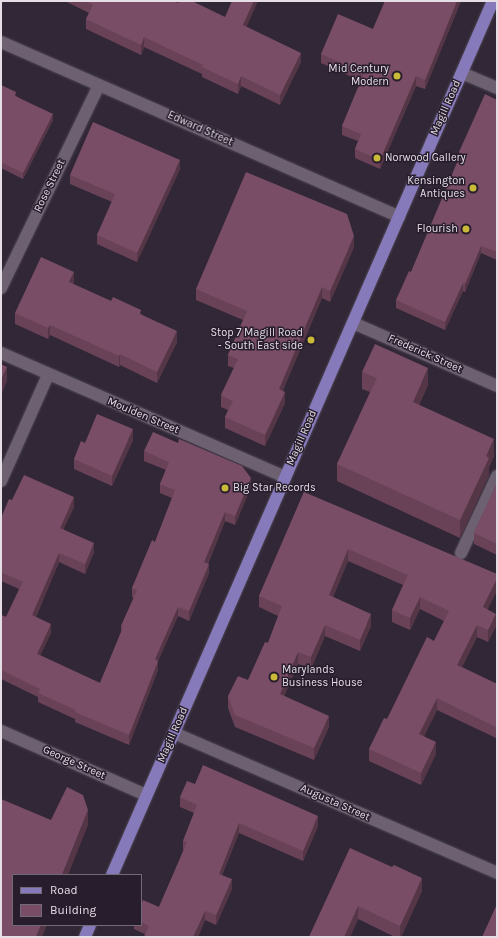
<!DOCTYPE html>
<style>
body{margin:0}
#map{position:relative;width:498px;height:938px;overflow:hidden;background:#312736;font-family:Karla,sans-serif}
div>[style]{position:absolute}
.roads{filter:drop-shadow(0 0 1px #4e4552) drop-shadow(0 0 1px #4e4552)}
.minor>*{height:12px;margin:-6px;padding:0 6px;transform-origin:6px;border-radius:6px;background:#6c6071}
.major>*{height:12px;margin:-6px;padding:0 6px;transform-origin:6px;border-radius:6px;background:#867abb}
.wall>*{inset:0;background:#694258}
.shaded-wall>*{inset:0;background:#553647}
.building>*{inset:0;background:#7a4d66}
.dots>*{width:11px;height:11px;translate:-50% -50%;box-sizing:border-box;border:2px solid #271d2c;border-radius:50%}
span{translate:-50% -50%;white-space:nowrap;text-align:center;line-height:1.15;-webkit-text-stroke:3px #271d2c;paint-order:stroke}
.poi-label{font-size:11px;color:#e5dee7}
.right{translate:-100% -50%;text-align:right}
.left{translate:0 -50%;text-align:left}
.street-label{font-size:11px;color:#e5dee7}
.frame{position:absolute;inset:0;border:2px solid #e5dee7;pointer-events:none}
.legend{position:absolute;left:12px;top:874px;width:130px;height:52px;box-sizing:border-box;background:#271d2c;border:1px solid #736a77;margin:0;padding:5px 7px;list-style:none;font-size:12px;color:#e5dee7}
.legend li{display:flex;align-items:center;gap:8px;height:20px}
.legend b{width:20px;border:1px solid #736a77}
</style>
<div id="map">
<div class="roads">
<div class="minor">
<i style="left:1px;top:42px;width:435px;rotate:23.7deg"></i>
<i style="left:462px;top:73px;width:38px;rotate:23deg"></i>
<i style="left:1px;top:288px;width:225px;rotate:-64.2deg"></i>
<i style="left:353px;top:323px;width:157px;rotate:23.6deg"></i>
<i style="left:1px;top:353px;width:310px;rotate:23.6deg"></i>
<i style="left:1px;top:481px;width:116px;rotate:-66.1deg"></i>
<i style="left:461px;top:553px;width:85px;rotate:-64.9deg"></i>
<i style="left:1px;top:731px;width:158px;rotate:23.8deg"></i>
<i style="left:174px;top:733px;width:352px;rotate:23.4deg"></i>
</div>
<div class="major">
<i style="left:112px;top:875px;width:953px;rotate:-66.45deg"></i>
<i style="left:85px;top:937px;width:13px;rotate:-67deg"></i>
</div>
</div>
<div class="wall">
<i style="clip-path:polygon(65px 1px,173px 1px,178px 3px,247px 27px,301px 62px,280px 105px,241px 86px,238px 94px,202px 77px,202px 74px,144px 47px,141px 55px,86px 29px,86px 19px,89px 13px)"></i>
<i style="clip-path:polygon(385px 1px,461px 1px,425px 89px,416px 86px,380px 169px,355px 158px,355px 149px,358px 141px,342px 135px,342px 126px,361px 81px,321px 63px,321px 54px,373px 29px)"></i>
<i style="clip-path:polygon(1px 85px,16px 96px,53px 120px,23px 179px,1px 168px)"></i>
<i style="clip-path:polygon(497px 100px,497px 260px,481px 253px,465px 292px,463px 291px,445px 330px,396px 308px,396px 300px,411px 272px,459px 159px,459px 152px)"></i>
<i style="clip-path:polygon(180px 169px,137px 262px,97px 244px,97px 235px,112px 202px,70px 184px,70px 175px)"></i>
<i style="clip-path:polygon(354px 247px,330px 302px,322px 298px,283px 390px,285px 403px,265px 446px,225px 428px,225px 417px,228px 410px,221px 407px,221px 395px,234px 368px,228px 366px,228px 355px,243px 320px,196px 300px,196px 289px)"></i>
<i style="clip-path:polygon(74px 283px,73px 284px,111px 301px,141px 314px,177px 342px,157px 383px,120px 365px,119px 367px,50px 335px,48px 339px,15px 324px,15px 313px)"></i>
<i style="clip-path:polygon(362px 372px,428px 385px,419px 405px,494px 456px,489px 467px,489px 475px,460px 538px,337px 481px,337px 464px,370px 392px,362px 389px)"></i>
<i style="clip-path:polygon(133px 440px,112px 486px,74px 469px,74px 459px,85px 443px)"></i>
<i style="clip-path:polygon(144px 451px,251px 487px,235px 525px,225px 521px,208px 564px,209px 573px,189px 621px,178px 616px,158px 661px,158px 670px,129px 745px,75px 722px,75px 719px,38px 702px,38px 697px,1px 679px,1px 615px,6px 617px,19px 589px,1px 581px,1px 518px,12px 500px,74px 507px,63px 529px,94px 552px,85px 574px,59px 562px,36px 617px,51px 633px,40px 655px,100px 683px,121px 633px,121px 626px,134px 598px,132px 597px,132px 588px,155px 542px,172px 498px,160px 493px,160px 484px,166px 470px,144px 461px)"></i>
<i style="clip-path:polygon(497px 483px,497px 555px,474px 544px,474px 533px)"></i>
<i style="clip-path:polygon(304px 492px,488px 610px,496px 626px,488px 642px,477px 637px,462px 667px,497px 684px,497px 735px,496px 738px,437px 710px,424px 736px,436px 754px,421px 785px,369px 761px,369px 749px,387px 719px,434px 641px,444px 621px,420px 609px,410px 630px,392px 622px,392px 610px,403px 585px,348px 561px,333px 597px,371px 626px,360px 651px,325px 636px,311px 669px,298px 664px,284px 696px,329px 727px,314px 760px,235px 727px,228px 708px,228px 696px,248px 680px,268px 643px,278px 616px,259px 607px,259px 596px)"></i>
<i style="clip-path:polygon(195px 784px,318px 826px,303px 861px,239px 833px,222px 875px,232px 889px,216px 925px,205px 920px,198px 937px,144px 937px,145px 934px,134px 929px,134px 925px,141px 925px,141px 905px,159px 907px,184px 850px,183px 850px,183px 841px,194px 813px,180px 807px,180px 797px)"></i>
<i style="clip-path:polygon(350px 848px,422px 891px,401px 937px,395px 937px,358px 919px,350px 937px,309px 937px)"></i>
</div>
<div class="shaded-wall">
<i style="clip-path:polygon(254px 1px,258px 1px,243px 35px,243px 25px)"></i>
<i style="clip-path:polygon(457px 1px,461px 1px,425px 89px,425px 80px)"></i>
<i style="clip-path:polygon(144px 37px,144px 47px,141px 55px,141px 45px)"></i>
<i style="clip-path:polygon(301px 53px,301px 62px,280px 105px,280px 95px)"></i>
<i style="clip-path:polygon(241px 76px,241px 86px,238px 94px,238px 84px)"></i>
<i style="clip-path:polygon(416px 76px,416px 86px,380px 169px,380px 160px)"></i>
<i style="clip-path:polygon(53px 114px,53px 120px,23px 179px,23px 173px)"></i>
<i style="clip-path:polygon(180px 160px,180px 169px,137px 262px,137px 253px)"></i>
<i style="clip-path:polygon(354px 236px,354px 247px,330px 302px,330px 291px)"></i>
<i style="clip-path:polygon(481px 246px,481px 253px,465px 292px,465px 284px)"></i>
<i style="clip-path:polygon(74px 272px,74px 283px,69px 293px,69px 282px)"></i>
<i style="clip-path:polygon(463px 283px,463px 291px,445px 330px,445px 322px)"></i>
<i style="clip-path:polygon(322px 287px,322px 298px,279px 400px,279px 389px)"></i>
<i style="clip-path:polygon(50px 325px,50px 335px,48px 339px,48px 328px)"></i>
<i style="clip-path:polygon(177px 331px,177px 342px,157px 383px,157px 372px)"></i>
<i style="clip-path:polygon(120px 354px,120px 365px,119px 367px,119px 356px)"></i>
<i style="clip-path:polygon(7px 367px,7px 381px,1px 395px,1px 380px)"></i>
<i style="clip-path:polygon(428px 368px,428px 385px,413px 419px,413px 402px)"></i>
<i style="clip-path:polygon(285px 392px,285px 403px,265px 446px,265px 435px)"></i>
<i style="clip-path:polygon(133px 429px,133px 440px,112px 486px,112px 476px)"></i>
<i style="clip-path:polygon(494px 439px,494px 456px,489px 467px,489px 475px,460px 538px,460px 520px,486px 456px)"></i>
<i style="clip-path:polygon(251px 478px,251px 487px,235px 525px,235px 516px)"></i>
<i style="clip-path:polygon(74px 497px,74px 507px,60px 537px,60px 528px)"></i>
<i style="clip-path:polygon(225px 512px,225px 521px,204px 572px,204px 562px)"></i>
<i style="clip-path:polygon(94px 543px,94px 552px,85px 574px,85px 564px)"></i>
<i style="clip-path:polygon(348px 549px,348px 561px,329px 607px,329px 595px)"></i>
<i style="clip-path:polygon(59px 553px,59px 562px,32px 625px,32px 615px)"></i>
<i style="clip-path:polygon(209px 564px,209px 573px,189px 621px,189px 611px)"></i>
<i style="clip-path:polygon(497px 579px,497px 591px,483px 619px,483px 607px)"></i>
<i style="clip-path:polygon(420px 597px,420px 609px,410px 630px,410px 618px)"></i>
<i style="clip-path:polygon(178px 607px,178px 616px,155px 668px,155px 659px)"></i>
<i style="clip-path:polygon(371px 614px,371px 626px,360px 651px,360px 640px)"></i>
<i style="clip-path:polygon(496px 614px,496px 626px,488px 642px,488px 630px)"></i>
<i style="clip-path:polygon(51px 624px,51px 633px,37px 663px,37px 654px)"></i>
<i style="clip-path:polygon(325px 625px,325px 636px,311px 669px,311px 657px)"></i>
<i style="clip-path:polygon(477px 625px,477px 637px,457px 677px,457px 665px)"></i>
<i style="clip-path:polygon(298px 652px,298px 664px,280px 706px,280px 694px)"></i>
<i style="clip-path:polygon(158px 661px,158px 670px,129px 745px,129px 735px)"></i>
<i style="clip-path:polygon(437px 698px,437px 710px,419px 746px,419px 734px)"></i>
<i style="clip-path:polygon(329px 716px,329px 727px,314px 760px,314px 748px)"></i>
<i style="clip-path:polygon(497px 723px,497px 735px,496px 738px,496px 727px)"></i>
<i style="clip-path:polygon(436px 742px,436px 754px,421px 785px,421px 773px)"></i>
<i style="clip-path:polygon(88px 810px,88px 825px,68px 875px,62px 875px)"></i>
<i style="clip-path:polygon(318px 816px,318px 826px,303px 861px,303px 851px)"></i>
<i style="clip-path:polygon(239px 823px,239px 833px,219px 883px,219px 874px)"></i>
<i style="clip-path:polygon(422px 878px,422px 891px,401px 937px,400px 937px,400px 926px)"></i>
<i style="clip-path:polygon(232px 879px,232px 889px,216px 925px,216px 915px)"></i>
<i style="clip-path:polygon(358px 906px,358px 919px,350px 937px,344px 937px)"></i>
<i style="clip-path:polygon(205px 911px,205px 920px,198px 937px,193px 937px)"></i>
<i style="clip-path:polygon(41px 925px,47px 925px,42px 937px,36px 937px)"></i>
</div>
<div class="building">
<i style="clip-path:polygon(85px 1px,173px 1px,178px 3px,179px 1px,192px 1px,225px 17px,232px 1px,254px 1px,243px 25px,301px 53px,280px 95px,241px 76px,238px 84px,202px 67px,203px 65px,144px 37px,141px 45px,86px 19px,93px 5px)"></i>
<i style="clip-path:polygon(385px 1px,457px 1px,425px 80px,416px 76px,380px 160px,355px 149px,361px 134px,342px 126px,364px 73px,321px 54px,338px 14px,373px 29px)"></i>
<i style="clip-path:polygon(1px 85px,16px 92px,15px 96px,53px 114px,23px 173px,1px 162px)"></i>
<i style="clip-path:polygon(485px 94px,497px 100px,497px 252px,481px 246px,465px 284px,463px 283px,445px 322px,396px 300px,409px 271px,411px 272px,461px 153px,459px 152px)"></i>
<i style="clip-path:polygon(93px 122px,180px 160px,137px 253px,97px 235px,115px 194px,70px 175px)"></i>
<i style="clip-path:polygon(246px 172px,347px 214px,354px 236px,330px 291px,322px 287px,279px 389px,285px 392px,265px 435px,225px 417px,233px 401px,221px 395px,238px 359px,228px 355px,247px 311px,196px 289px)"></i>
<i style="clip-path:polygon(41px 257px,74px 272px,69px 282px,111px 301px,113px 297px,141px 310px,140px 314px,177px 331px,157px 372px,120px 354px,119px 356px,50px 325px,48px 328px,15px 313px)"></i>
<i style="clip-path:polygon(375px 344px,428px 368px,413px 402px,494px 439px,486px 456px,489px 458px,460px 520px,337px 464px,377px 378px,362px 372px)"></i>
<i style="clip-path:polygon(1px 364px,7px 367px,1px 380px)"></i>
<i style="clip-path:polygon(97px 414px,133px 429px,112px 476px,74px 459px,81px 441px,85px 443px)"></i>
<i style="clip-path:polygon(153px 432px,178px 443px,179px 439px,242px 466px,251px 478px,235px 516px,225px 512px,204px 562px,209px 564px,189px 611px,178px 607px,155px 659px,158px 661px,129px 735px,75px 712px,76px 710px,38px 693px,40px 689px,1px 670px,1px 615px,6px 617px,23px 582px,1px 572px,1px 518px,9px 499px,12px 500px,24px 475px,74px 497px,60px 528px,94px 543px,85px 564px,59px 553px,32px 615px,51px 624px,37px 654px,100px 683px,123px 627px,121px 626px,137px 590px,132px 588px,152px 540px,155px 542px,175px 490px,160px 484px,169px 462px,144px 451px)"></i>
<i style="clip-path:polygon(497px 483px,497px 544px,474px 533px)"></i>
<i style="clip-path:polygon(304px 492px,497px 574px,497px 579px,483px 607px,496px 614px,488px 630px,477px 625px,457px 665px,497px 684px,497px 723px,496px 727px,437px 698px,419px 734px,436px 742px,421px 773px,369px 749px,384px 718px,387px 719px,427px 637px,434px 641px,449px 611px,420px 597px,410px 618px,392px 610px,408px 575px,348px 549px,329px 595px,371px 614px,360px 640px,325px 625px,311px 657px,298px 652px,280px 694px,329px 716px,314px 748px,235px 715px,228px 696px,238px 676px,248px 680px,265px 642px,268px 643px,282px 606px,259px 596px)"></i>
<i style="clip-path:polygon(203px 765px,318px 816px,303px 851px,239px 823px,219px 874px,232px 879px,216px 915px,205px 911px,193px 937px,144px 937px,149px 926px,141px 922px,141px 905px,143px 900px,159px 907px,187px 842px,183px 841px,197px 805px,180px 797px,187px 781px,195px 784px)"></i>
<i style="clip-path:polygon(67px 787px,83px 795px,88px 810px,62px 875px,13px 875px,13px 925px,41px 925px,36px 937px,1px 937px,1px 799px,51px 820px)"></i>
<i style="clip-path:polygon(350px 848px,392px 867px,394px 865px,422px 878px,400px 926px,358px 906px,344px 937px,309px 937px)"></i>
<i style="clip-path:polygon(497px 904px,497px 937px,482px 937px)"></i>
</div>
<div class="dots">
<i style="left:397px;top:76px;background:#cbba39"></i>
<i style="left:377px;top:158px;background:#cbba39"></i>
<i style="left:473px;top:188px;background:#cbba39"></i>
<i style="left:466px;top:229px;background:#cbba39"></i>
<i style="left:311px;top:340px;background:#cbba39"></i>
<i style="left:225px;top:488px;background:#cbba39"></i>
<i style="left:274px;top:677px;background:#cbba39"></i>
</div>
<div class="poi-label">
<span class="right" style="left:389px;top:76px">Mid Century<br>Modern</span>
<span class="left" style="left:385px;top:158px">Norwood Gallery</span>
<span class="right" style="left:465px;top:188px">Kensington<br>Antiques</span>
<span class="right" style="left:458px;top:229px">Flourish</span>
<span class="right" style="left:303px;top:340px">Stop 7 Magill Road<br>- South East side</span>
<span class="left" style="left:233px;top:488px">Big Star Records</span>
<span class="left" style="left:282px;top:677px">Marylands<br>Business House</span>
</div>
<div class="street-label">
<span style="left:446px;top:108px;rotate:-66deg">Magill Road</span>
<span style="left:200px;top:129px;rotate:24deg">Edward Street</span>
<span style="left:50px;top:186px;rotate:-64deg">Rose Street</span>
<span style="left:425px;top:354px;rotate:24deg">Frederick Street</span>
<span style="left:143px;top:416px;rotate:23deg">Moulden Street</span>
<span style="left:302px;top:438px;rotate:-66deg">Magill Road</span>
<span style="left:173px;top:735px;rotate:-66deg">Magill Road</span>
<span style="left:74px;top:763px;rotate:24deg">George Street</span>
<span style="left:335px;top:803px;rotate:24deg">Augusta Street</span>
</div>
<div class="frame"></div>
<ul class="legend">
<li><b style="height:5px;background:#867abb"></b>Road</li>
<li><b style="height:11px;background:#7a4d66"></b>Building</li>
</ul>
</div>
